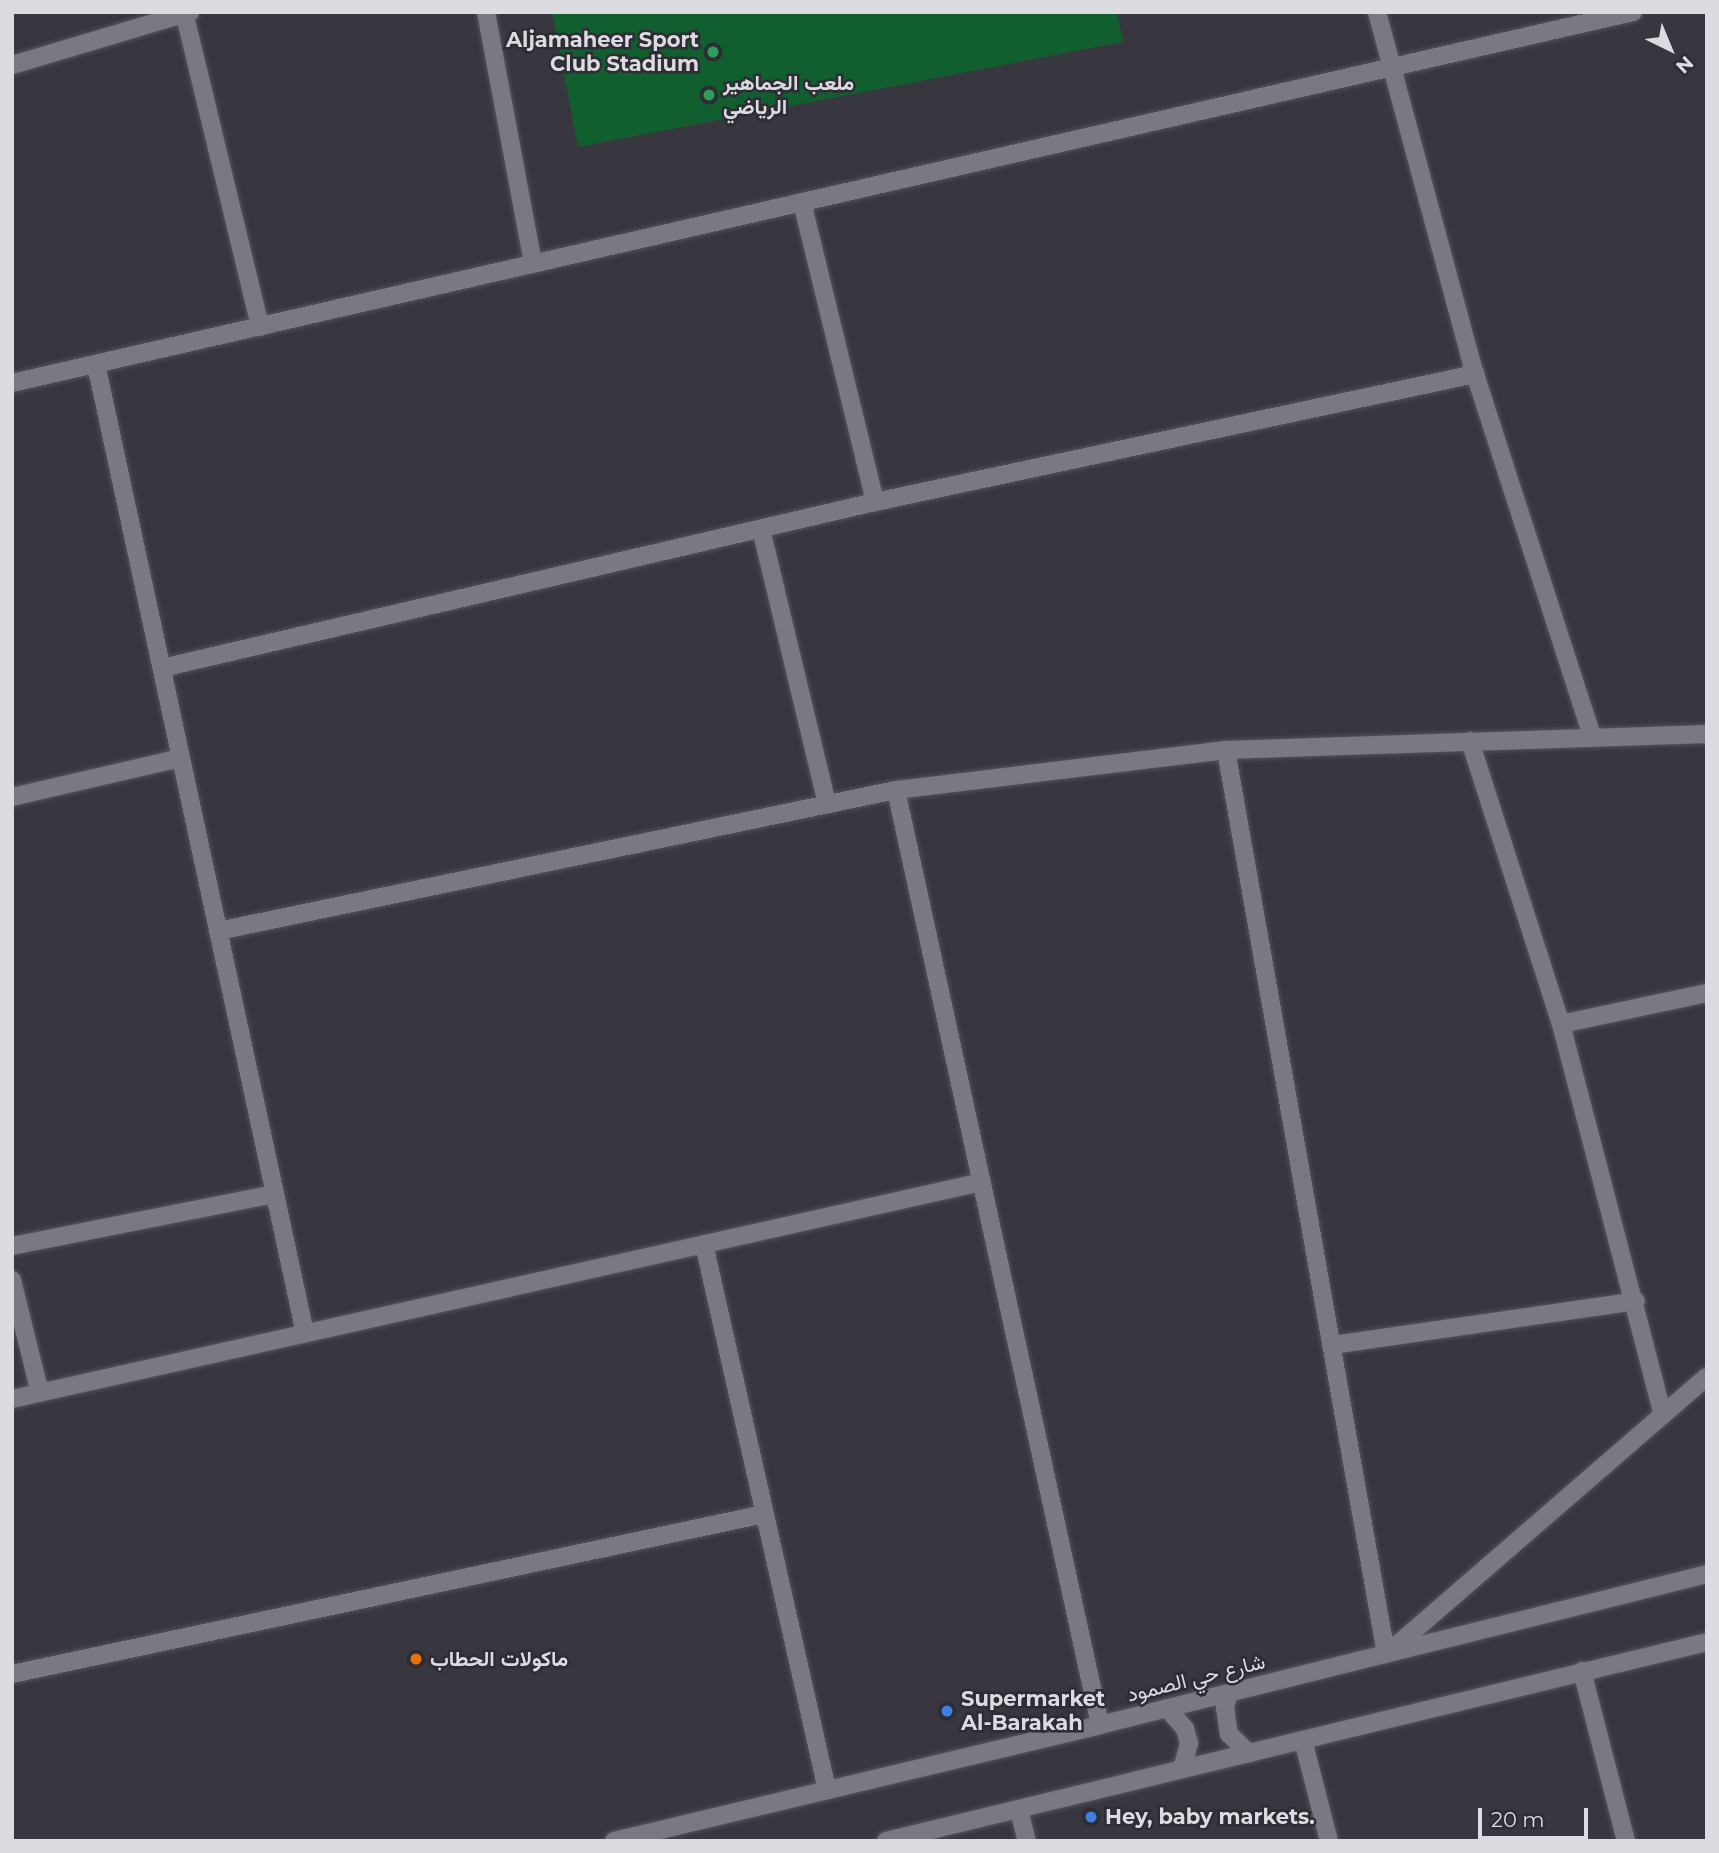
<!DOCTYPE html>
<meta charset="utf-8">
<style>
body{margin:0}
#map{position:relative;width:1719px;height:1853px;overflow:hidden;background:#38373f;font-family:Montserrat,Vazirmatn,sans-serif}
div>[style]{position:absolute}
.green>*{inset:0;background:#115f2f}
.roads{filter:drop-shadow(0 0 2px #54535a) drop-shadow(0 0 2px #54535a)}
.minor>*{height:18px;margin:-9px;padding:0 9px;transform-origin:9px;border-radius:9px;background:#7a7982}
.dots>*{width:19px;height:19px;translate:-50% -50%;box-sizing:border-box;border:4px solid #2e2c34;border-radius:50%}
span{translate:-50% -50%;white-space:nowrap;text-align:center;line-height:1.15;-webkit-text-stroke:5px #2e2c34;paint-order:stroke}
.poi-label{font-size:21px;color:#dcdbe1;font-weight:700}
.right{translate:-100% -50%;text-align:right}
.left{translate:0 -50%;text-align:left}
.street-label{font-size:21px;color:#dcdbe1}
.frame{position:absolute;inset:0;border:14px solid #dcdbe1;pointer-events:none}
.north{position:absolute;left:1635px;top:14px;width:70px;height:70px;-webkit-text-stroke:5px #2e2c34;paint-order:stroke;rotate:137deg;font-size:19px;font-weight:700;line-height:28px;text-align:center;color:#dcdbe1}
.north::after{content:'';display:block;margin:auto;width:24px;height:32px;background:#dcdbe1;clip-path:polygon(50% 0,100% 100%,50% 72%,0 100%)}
.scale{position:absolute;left:1478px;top:1808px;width:110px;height:32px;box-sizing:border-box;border:4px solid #dcdbe1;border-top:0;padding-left:9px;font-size:21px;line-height:24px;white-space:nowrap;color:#dcdbe1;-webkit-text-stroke:5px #2e2c34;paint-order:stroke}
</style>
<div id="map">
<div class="green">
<i style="clip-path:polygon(552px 12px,1117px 12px,1123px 42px,578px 147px)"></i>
</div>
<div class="roads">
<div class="minor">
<i style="left:184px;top:12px;width:324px;rotate:76.4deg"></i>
<i style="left:486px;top:12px;width:256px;rotate:79.4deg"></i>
<i style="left:1377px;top:12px;width:375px;rotate:74.9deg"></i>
<i style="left:1475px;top:374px;width:380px;rotate:72.1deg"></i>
<i style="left:12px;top:65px;width:186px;rotate:-16.6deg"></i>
<i style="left:802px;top:202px;width:309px;rotate:76.3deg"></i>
<i style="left:96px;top:364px;width:991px;rotate:77.83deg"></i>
<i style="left:12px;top:383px;width:1663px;rotate:-12.89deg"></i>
<i style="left:761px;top:529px;width:283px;rotate:76.5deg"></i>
<i style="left:162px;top:668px;width:732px;rotate:-13.11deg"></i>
<i style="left:875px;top:502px;width:614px;rotate:-12.04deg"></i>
<i style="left:1470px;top:741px;width:297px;rotate:72.2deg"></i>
<i style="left:1561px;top:1024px;width:404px;rotate:75.4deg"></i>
<i style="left:1226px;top:750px;width:918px;rotate:79.96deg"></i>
<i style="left:896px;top:790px;width:957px;rotate:77.69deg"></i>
<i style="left:12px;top:797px;width:173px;rotate:-13deg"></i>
<i style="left:218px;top:931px;width:693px;rotate:-11.75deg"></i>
<i style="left:896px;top:790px;width:332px;rotate:-6.9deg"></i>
<i style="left:1226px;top:750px;width:481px;rotate:-1.9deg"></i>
<i style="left:1561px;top:1024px;width:149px;rotate:-12deg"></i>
<i style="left:704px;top:1244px;width:560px;rotate:77.3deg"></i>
<i style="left:12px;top:1246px;width:268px;rotate:-11.2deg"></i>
<i style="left:12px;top:1280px;width:116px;rotate:76.1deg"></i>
<i style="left:1332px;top:1345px;width:307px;rotate:-8.2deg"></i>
<i style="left:12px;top:1399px;width:994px;rotate:-12.61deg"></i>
<i style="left:1389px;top:1652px;width:420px;rotate:-40.9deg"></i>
<i style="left:1582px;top:1671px;width:176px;rotate:75.5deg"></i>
<i style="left:12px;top:1674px;width:769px;rotate:-12.01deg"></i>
<i style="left:1229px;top:1693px;width:15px;rotate:106deg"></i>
<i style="left:1225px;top:1707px;width:27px;rotate:82deg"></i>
<i style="left:1229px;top:1734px;width:28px;rotate:44deg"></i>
<i style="left:1167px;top:1708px;width:28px;rotate:49deg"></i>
<i style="left:1185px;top:1729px;width:15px;rotate:74deg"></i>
<i style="left:1189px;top:1743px;width:27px;rotate:105deg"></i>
<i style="left:1303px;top:1740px;width:104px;rotate:75.6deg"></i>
<i style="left:1019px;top:1810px;width:32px;rotate:76deg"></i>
<i style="left:614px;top:1841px;width:500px;rotate:-13.4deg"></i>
<i style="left:1100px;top:1725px;width:625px;rotate:-13.97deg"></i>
<i style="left:886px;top:1841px;width:845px;rotate:-13.62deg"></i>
</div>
</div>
<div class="dots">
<i style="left:713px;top:52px;background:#2e9e5b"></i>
<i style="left:709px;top:95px;background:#2e9e5b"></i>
<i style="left:416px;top:1659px;background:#e8710a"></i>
<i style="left:947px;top:1711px;background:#3f7fe0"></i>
<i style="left:1091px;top:1817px;background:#3f7fe0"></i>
</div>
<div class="poi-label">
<span class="right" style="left:699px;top:52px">Aljamaheer Sport<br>Club Stadium</span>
<span class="left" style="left:723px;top:95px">ملعب الجماهير<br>الرياضي</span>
<span class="left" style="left:430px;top:1659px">ماكولات الحطاب</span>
<span class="left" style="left:961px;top:1711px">Supermarket<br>Al-Barakah</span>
<span class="left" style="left:1105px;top:1817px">Hey, baby markets.</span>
</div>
<div class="street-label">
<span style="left:1196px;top:1678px;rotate:-14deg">شارع حي الصمود</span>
</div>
<div class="frame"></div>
<div class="north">N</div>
<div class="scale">20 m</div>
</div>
